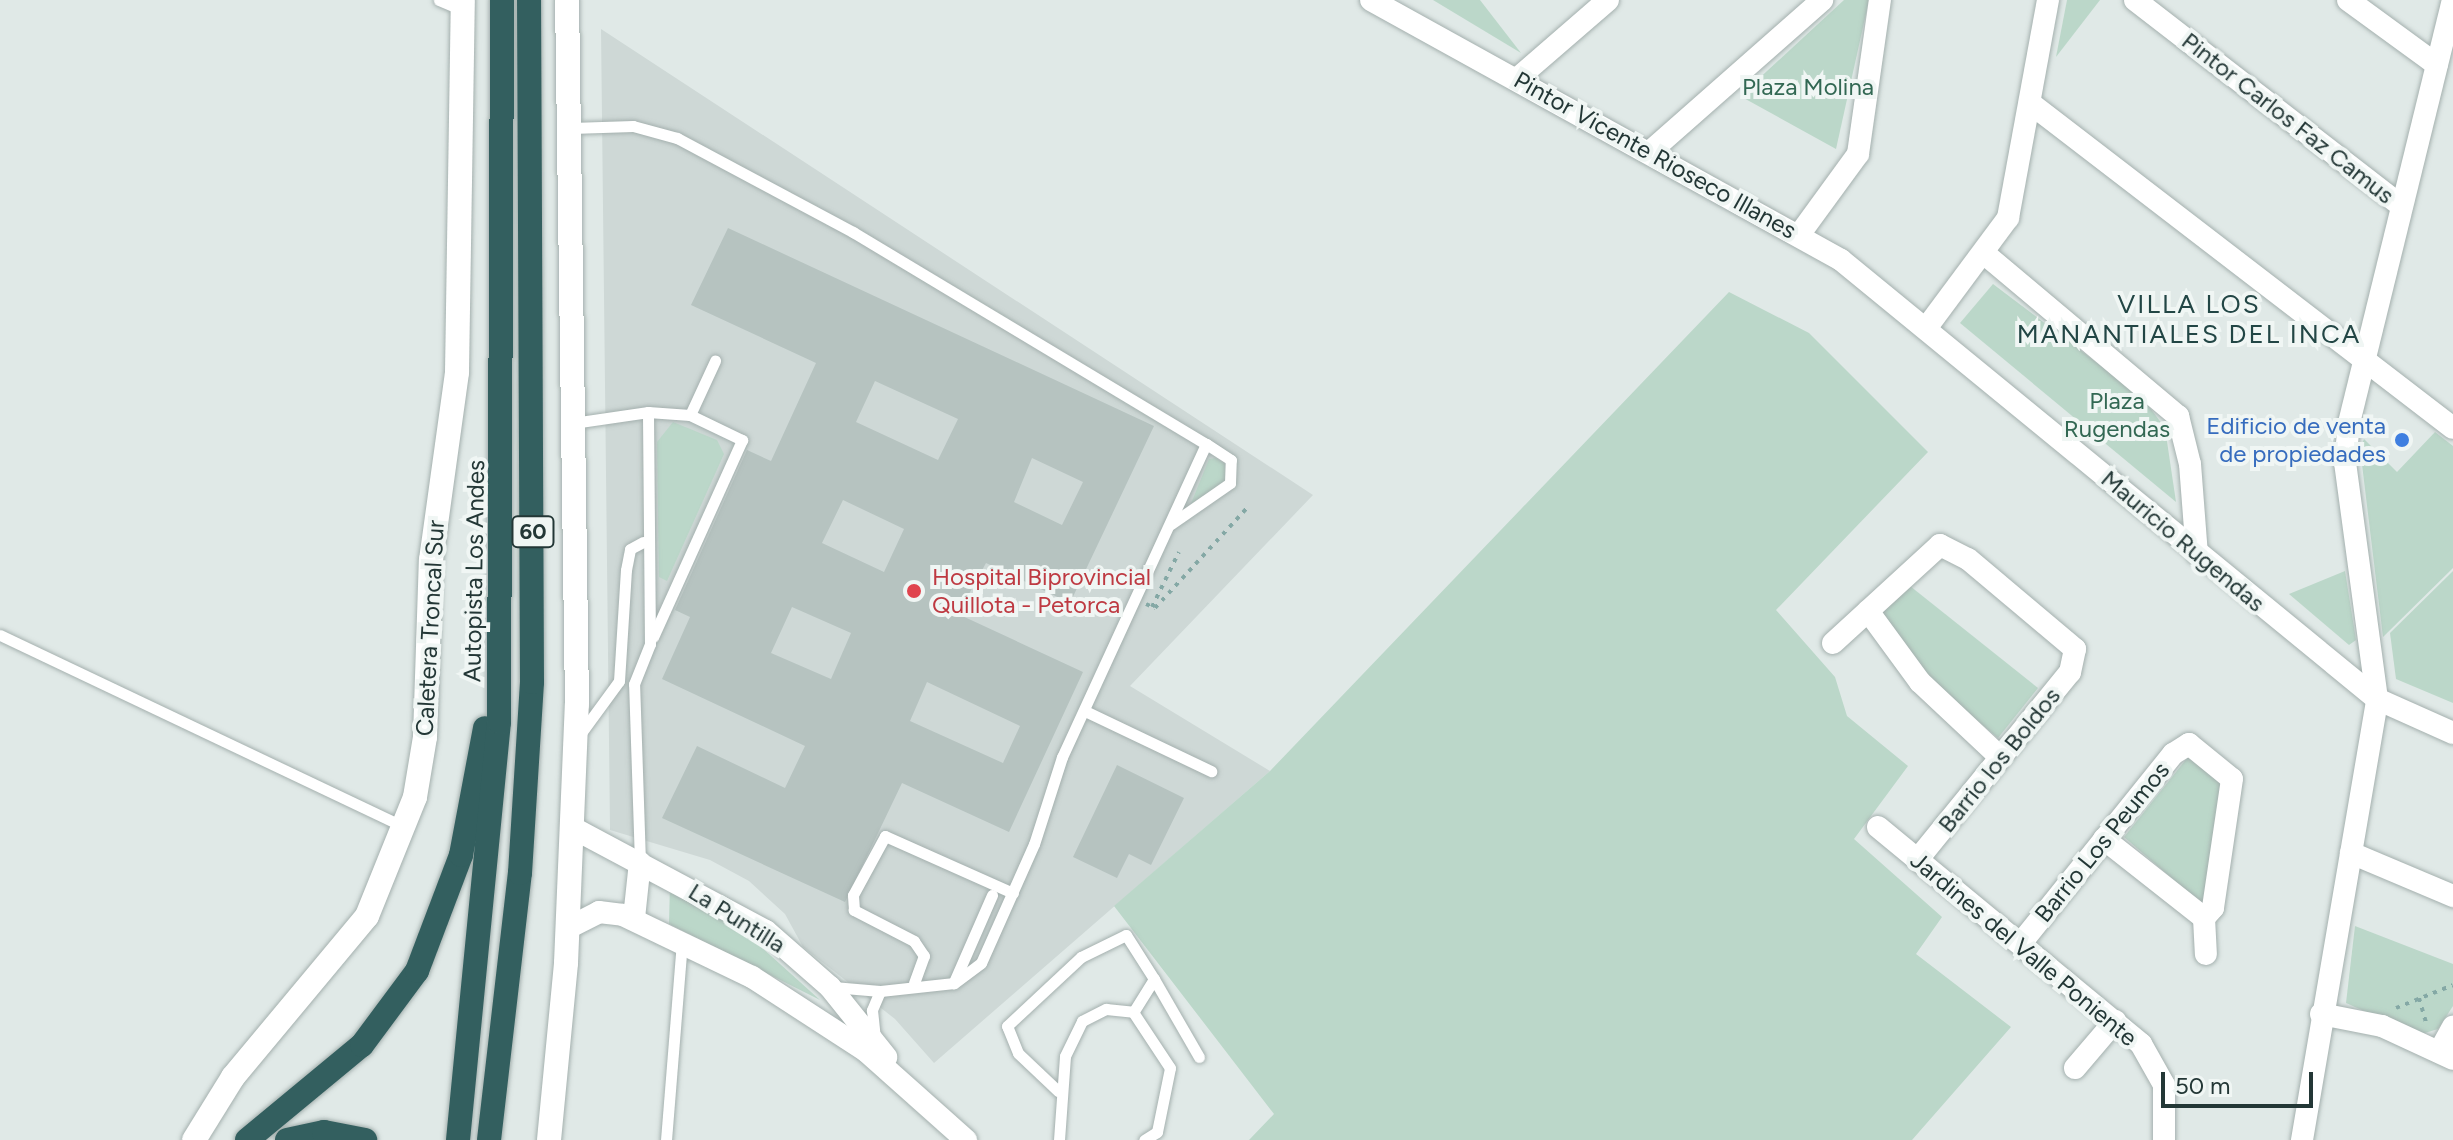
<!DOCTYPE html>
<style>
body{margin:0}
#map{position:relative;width:2453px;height:1140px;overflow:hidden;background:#e0e9e7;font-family:Figtree,sans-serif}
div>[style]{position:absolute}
.built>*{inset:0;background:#ced8d6}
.green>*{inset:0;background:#bbd7c9}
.building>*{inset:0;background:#b6c3c0}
.path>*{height:4px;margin-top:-2px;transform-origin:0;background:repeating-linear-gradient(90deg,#84a8a5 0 4px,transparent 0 10px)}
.roads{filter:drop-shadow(0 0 2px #a4b0ae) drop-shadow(0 0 2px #a4b0ae)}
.service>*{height:11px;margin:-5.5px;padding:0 5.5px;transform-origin:5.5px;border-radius:5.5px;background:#fff}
.minor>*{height:22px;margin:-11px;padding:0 11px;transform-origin:11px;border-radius:11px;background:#fff}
.tertiary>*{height:24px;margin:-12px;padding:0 12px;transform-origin:12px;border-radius:12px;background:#fff}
.motorway>*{height:24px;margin:-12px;padding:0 12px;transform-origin:12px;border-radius:12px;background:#335f5f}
.dots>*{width:22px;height:22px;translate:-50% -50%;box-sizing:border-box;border:4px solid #f0f6f4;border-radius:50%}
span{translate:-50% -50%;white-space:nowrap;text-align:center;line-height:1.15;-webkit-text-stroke:8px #f0f6f4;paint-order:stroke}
.shield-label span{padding:2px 6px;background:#f0f6f4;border:2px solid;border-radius:6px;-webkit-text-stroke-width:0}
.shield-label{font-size:22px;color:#233736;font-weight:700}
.park-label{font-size:24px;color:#326853}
.street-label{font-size:24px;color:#233736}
.shop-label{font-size:24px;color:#366cbe}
.right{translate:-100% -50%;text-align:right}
.health-label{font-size:24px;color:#be3a42}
.left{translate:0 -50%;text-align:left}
.neighbourhood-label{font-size:26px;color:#224645;letter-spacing:2px}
.scale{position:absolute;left:2161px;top:1072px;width:152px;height:36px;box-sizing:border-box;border:4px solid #233736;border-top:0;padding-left:10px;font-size:24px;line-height:28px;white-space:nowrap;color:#233736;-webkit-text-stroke:6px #f0f6f4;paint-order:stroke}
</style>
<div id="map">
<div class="built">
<i style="clip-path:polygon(601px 29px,1313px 495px,1130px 686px,1270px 771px,934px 1063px,895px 1019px,803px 947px,785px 914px,749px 881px,710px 860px,610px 830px)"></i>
</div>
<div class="green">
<i style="clip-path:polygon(1433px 0,1480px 0,1521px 53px)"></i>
<i style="clip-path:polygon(1844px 0,1869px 0,1836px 149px,1740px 96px)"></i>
<i style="clip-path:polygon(2067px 0,2100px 0,2056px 57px)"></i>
<i style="clip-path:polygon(1993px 284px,2142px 397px,2165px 428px,2176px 502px,1960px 323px)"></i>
<i style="clip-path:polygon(1729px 292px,1809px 333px,1928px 452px,1776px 610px,1835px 677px,1847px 716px,1908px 766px,1854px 839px,1942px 917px,1916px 954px,2011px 1027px,1912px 1140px,1249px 1140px,1274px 1114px,1114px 906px,1270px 771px)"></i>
<i style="clip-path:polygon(673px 422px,717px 440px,724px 454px,667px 581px,659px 577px,657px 442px)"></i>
<i style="clip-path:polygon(2435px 432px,2453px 446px,2453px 568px,2383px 637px,2360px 448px,2364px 439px,2397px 472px)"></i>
<i style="clip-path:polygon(1216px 458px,1225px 464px,1226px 481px,1190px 506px,1209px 459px)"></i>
<i style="clip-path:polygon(2345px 571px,2356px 640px,2349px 645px,2289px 594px)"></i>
<i style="clip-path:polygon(2453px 571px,2453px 703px,2396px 679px,2390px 633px)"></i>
<i style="clip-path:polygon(1910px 586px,2038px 688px,1998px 738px,1928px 679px,1881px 614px)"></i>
<i style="clip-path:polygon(2192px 752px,2226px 781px,2203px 905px,2124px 837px)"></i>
<i style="clip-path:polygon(670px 883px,731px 920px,820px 1000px,669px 924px)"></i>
<i style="clip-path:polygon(2355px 926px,2453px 964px,2453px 1006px,2438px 1029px,2418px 1035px,2346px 1003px)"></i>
</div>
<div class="building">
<i style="clip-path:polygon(evenodd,728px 228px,1154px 426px,1070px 603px,986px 563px,958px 614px,1083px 672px,1009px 832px,902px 783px,845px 902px,662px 818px,697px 746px,785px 788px,805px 746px,662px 679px,690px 617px,675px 610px,747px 450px,771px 461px,816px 363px,691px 305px,728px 228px,875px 381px,958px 419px,938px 460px,856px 422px,875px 381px,728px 228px,1032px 458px,1083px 482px,1062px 525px,1014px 502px,1032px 458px,728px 228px,843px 500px,904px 529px,884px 572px,822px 543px,843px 500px,728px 228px,792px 607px,851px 633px,831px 679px,771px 653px,792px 607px,728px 228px,927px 682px,1020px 726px,1003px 763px,910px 721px,927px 682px)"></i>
<i style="clip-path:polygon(1117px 765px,1184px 798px,1151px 865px,1129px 854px,1117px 878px,1073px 857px)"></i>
</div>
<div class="path">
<i style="left:1146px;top:604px;width:10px;rotate:24deg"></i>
<i style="left:1155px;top:608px;width:137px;rotate:-47.4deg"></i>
<i style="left:1152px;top:607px;width:61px;rotate:-63.9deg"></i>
<i style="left:2419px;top:998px;width:26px;rotate:74deg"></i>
<i style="left:2396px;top:1008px;width:61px;rotate:-22deg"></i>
</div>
<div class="roads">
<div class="service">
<i style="left:439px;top:0;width:25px;rotate:23deg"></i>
<i style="left:571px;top:128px;width:62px;rotate:-1.8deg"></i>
<i style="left:633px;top:126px;width:46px;rotate:15.3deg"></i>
<i style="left:677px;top:138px;width:200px;rotate:28.1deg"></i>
<i style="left:853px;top:232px;width:412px;rotate:31deg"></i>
<i style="left:1206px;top:444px;width:345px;rotate:114.7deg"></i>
<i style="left:1062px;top:757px;width:91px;rotate:107.8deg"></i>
<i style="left:1034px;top:844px;width:130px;rotate:114deg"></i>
<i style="left:981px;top:963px;width:34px;rotate:143deg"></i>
<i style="left:954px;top:983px;width:74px;rotate:173.8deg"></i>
<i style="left:880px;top:991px;width:21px;rotate:113deg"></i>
<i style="left:872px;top:1010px;width:28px;rotate:84deg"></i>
<i style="left:690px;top:415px;width:60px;rotate:-65.2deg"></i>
<i style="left:573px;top:423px;width:76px;rotate:-8.3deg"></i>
<i style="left:648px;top:412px;width:42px;rotate:4.1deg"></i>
<i style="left:690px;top:415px;width:58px;rotate:25.7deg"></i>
<i style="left:742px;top:440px;width:216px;rotate:114.3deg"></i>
<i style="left:1171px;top:524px;width:72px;rotate:-34.8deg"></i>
<i style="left:1230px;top:483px;width:23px;rotate:-88deg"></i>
<i style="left:1231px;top:460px;width:30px;rotate:-147deg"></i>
<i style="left:0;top:635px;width:450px;rotate:25.4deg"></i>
<i style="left:1085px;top:711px;width:140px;rotate:25.5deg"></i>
<i style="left:581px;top:733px;width:64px;rotate:-53.8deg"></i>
<i style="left:619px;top:681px;width:111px;rotate:-86.4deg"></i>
<i style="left:626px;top:570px;width:21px;rotate:-79deg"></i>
<i style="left:630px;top:549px;width:15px;rotate:-28deg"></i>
<i style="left:640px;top:862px;width:178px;rotate:-91.9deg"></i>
<i style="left:634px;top:684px;width:43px;rotate:-68.2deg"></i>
<i style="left:650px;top:644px;width:232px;rotate:-90.5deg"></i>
<i style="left:1154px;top:979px;width:90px;rotate:60deg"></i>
<i style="left:954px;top:982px;width:95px;rotate:-66.4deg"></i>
<i style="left:914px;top:983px;width:29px;rotate:-70deg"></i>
<i style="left:924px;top:956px;width:18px;rotate:-124deg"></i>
<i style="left:914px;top:941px;width:68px;rotate:-152.7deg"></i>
<i style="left:854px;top:910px;width:15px;rotate:-94deg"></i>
<i style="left:853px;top:895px;width:67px;rotate:-61.5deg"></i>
<i style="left:885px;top:836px;width:140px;rotate:24deg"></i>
<i style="left:833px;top:987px;width:47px;rotate:4.9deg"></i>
<i style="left:1058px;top:1091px;width:55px;rotate:-136.5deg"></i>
<i style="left:1018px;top:1053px;width:29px;rotate:-112deg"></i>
<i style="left:1007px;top:1026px;width:101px;rotate:-43deg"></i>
<i style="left:1081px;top:957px;width:50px;rotate:-26.1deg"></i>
<i style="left:1126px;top:935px;width:52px;rotate:57.5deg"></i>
<i style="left:1154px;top:979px;width:39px;rotate:122deg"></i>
<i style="left:666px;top:1140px;width:198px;rotate:-85.4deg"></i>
<i style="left:1059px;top:1140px;width:84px;rotate:-85.9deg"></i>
<i style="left:1065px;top:1056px;width:39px;rotate:-64deg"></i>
<i style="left:1082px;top:1021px;width:27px;rotate:-27deg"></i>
<i style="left:1106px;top:1009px;width:27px;rotate:6deg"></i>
<i style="left:1133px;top:1012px;width:67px;rotate:56.5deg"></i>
<i style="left:1170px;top:1068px;width:65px;rotate:101.5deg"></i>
<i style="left:1157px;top:1132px;width:15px;rotate:148deg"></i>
</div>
<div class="minor">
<i style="left:1371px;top:0;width:537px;rotate:28.95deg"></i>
<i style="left:1841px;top:260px;width:693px;rotate:39.32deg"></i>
<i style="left:2377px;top:699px;width:83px;rotate:24.1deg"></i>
<i style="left:2135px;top:0;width:337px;rotate:37.7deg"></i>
<i style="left:2348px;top:0;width:110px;rotate:36.1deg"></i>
<i style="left:1518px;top:78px;width:119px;rotate:-40.9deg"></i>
<i style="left:2030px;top:103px;width:533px;rotate:37.54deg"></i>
<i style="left:1652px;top:150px;width:227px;rotate:-41.4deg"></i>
<i style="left:1799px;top:235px;width:100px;rotate:-53.9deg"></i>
<i style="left:1858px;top:154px;width:156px;rotate:-81.9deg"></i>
<i style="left:1986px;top:255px;width:251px;rotate:40deg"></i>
<i style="left:2178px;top:416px;width:49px;rotate:76deg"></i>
<i style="left:2190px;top:464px;width:90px;rotate:85.6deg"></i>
<i style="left:1927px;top:327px;width:136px;rotate:-53.4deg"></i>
<i style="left:2008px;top:218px;width:222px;rotate:-79.6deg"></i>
<i style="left:1868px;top:611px;width:88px;rotate:53.8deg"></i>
<i style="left:1920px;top:682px;width:110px;rotate:43.2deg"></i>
<i style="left:1833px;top:643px;width:145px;rotate:-42.5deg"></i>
<i style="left:1940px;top:545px;width:31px;rotate:27deg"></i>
<i style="left:1968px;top:559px;width:140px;rotate:40.1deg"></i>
<i style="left:2075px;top:649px;width:24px;rotate:102deg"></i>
<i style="left:2070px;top:672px;width:242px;rotate:129.1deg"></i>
<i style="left:1878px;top:827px;width:341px;rotate:39.5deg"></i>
<i style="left:2141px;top:1044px;width:47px;rotate:60.7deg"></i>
<i style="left:2164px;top:1085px;width:55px;rotate:90deg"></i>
<i style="left:573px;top:828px;width:219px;rotate:28.1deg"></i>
<i style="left:766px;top:931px;width:85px;rotate:41.2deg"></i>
<i style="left:830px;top:987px;width:90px;rotate:51.3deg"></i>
<i style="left:2104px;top:839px;width:127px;rotate:38.3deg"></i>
<i style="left:2351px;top:853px;width:111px;rotate:22.9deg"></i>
<i style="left:634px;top:918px;width:56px;rotate:-83.9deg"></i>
<i style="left:568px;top:928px;width:35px;rotate:-27deg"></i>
<i style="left:599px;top:912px;width:24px;rotate:7deg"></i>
<i style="left:623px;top:915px;width:143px;rotate:25.7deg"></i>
<i style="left:752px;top:977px;width:136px;rotate:33deg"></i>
<i style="left:866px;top:1051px;width:134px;rotate:41.7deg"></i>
<i style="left:2021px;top:943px;width:243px;rotate:-51.2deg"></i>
<i style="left:2173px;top:754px;width:19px;rotate:-32deg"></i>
<i style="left:2189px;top:744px;width:55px;rotate:39.1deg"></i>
<i style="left:2232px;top:779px;width:130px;rotate:98.4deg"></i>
<i style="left:2213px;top:908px;width:13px;rotate:132deg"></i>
<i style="left:2204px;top:918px;width:36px;rotate:87deg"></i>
<i style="left:2321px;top:1014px;width:62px;rotate:11.1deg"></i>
<i style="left:2382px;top:1026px;width:78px;rotate:24.9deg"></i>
<i style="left:2439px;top:1052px;width:29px;rotate:-61deg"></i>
<i style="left:2075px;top:1068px;width:62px;rotate:-49.6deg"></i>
<i style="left:2302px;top:1140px;width:447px;rotate:-80.3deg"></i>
<i style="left:2377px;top:699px;width:238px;rotate:-97.7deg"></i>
<i style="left:2345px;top:463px;width:40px;rotate:-84.3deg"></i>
<i style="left:2349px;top:423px;width:435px;rotate:-76.2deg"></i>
</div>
<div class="tertiary">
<i style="left:194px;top:1140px;width:74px;rotate:-58.2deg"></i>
<i style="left:233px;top:1077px;width:209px;rotate:-50.2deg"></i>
<i style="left:367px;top:916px;width:128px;rotate:-68deg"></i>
<i style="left:415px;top:797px;width:61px;rotate:-80.5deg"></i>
<i style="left:425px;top:737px;width:177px;rotate:-88.1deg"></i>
<i style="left:431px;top:560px;width:190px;rotate:-82.1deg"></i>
<i style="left:457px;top:372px;width:372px;rotate:-89.1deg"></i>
<i style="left:549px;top:1140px;width:178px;rotate:-84.5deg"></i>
<i style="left:566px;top:963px;width:259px;rotate:-87.6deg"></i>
<i style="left:577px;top:704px;width:704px;rotate:-90.81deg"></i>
</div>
<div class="motorway">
<i style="left:247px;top:1140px;width:149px;rotate:-39.6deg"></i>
<i style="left:362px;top:1045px;width:92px;rotate:-53.4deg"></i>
<i style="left:417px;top:971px;width:124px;rotate:-69.2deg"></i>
<i style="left:461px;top:855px;width:129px;rotate:-79.3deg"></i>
<i style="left:287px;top:1140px;width:38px;rotate:-12deg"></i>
<i style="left:324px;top:1132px;width:42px;rotate:11deg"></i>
<i style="left:458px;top:1140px;width:420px;rotate:-84.4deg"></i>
<i style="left:499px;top:722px;width:722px;rotate:-89.76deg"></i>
<i style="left:489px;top:1140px;width:269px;rotate:-83.4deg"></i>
<i style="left:520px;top:873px;width:191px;rotate:-86.4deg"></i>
<i style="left:532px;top:682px;width:682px;rotate:-90.25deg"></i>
</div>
</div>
<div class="dots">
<i style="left:2402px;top:440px;background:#3f7fe0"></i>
<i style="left:914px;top:591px;background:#e0444e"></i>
</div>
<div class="shield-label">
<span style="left:533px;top:532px">60</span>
</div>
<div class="park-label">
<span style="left:1808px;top:87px">Plaza Molina</span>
<span style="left:2117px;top:415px">Plaza<br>Rugendas</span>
</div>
<div class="street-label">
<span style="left:2288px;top:118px;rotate:38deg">Pintor Carlos Faz Camus</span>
<span style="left:1655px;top:155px;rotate:29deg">Pintor Vicente Rioseco Illanes</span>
<span style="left:2183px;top:541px;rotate:40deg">Mauricio Rugendas</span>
<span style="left:474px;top:571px;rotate:-89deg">Autopista Los Andes</span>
<span style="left:430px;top:628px;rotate:-87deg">Caletera Troncal Sur</span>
<span style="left:1999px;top:760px;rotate:-51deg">Barrio los Boldos</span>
<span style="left:2102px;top:842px;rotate:-51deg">Barrio Los Peumos</span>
<span style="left:737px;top:918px;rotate:32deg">La Puntilla</span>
<span style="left:2024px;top:949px;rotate:40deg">Jardines del Valle Poniente</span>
</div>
<div class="shop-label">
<span class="right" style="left:2386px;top:440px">Edificio de venta<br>de propiedades</span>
</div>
<div class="health-label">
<span class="left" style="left:932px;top:591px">Hospital Biprovincial<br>Quillota - Petorca</span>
</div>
<div class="neighbourhood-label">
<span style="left:2189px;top:320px">VILLA LOS<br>MANANTIALES DEL INCA</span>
</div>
<div class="scale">50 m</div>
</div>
